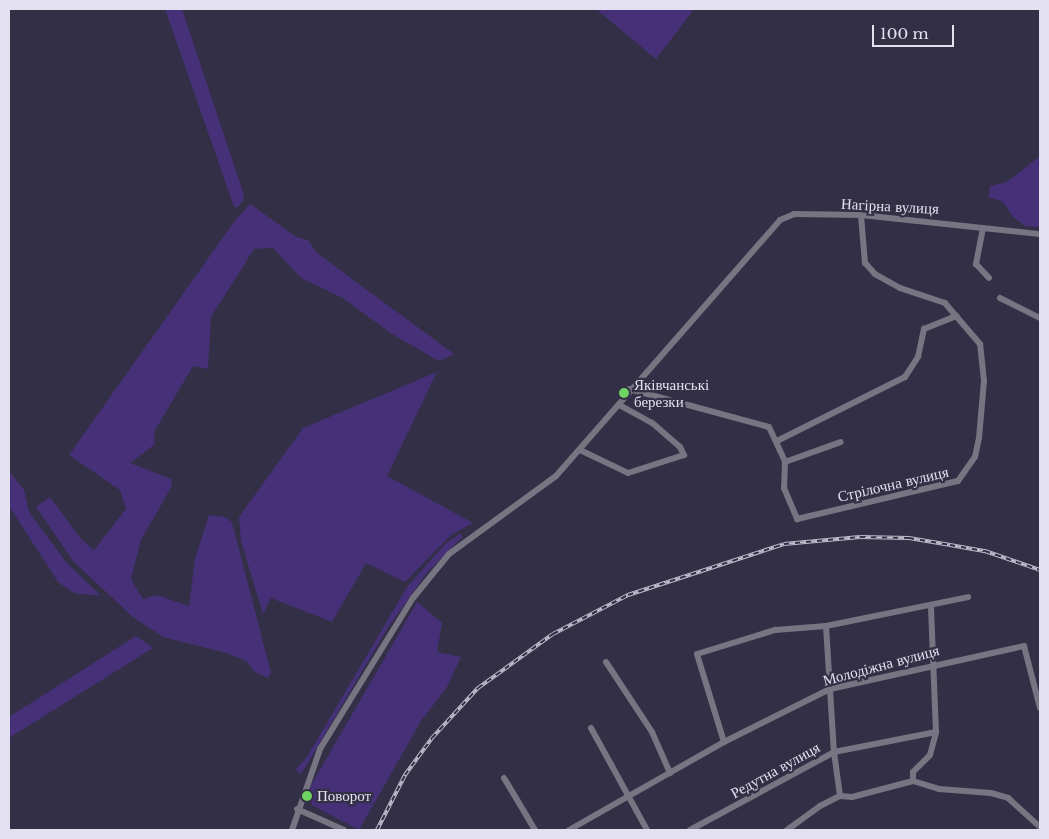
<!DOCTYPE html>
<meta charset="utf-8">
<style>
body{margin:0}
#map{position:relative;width:1049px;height:839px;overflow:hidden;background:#332f46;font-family:"Libre Baskerville",serif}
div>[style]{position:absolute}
.green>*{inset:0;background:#463178}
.minor>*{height:6px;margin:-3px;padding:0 3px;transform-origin:3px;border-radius:3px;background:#777581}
.rail>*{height:4px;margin-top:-2px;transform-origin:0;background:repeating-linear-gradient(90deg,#332f46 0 5.5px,#bfbdcd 0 11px);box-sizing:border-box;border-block:1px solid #bfbdcd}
.dots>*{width:14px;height:14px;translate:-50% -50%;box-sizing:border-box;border:2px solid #332f46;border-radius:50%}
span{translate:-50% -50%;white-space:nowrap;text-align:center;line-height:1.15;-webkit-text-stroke:4.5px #332f46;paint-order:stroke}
.street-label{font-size:15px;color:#e3e1f0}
.poi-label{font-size:15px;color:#e3e1f0}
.left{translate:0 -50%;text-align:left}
.frame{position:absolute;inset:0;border:10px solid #e3e1f0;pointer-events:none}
.scale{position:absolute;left:872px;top:25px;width:82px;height:22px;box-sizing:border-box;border:2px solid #e3e1f0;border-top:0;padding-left:6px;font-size:15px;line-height:18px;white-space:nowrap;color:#e3e1f0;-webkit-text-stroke:4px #332f46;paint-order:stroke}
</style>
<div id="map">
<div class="green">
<i style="clip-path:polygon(165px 9px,182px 9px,243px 192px,244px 199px,238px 207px,234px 207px)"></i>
<i style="clip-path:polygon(596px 9px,694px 9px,656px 59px)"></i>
<i style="clip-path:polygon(1040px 156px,1040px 227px,1025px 226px,1013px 217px,1003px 202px,989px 197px,990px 186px,1007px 182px)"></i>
<i style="clip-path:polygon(250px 204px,296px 237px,308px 240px,317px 253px,454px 354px,439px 361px,392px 334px,343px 298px,301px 278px,273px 248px,254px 249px,211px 317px,208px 369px,193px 366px,154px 432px,155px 444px,130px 463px,171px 479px,172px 486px,141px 540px,131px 579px,143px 599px,157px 595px,189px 606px,195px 559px,209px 515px,225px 517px,232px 522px,271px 673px,268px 678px,255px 672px,246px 661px,227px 653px,163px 637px,134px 618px,73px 561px,36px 507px,50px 497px,81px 539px,94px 550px,126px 509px,120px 490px,69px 455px,236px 219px)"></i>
<i style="clip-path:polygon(437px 372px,387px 476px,473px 523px,451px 535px,405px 582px,366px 563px,332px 622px,271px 598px,263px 614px,241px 541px,239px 517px,303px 428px)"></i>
<i style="clip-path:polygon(9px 471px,24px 490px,29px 512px,66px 562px,101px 596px,74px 593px,58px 582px,9px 506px)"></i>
<i style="clip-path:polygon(460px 534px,463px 536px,426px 574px,387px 629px,302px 773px,298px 773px,296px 769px,307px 757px,407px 587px,447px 542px)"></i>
<i style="clip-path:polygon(417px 602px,442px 623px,437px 652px,461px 657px,447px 687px,421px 721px,359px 830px,312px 805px,310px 787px)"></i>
<i style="clip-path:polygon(136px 636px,153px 648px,9px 738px,9px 717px)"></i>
</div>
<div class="minor">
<i style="left:983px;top:228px;width:37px;rotate:101deg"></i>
<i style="left:976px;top:264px;width:19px;rotate:47deg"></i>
<i style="left:1000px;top:298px;width:45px;rotate:26.6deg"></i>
<i style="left:629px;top:389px;width:145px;rotate:15.2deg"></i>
<i style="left:769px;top:427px;width:38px;rotate:65deg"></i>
<i style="left:785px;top:462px;width:26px;rotate:92deg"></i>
<i style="left:784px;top:488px;width:34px;rotate:67deg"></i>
<i style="left:797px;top:519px;width:165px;rotate:-13.3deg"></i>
<i style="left:958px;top:481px;width:29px;rotate:-55deg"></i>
<i style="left:975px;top:457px;width:19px;rotate:-78deg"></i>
<i style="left:979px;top:438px;width:57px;rotate:-85deg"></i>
<i style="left:984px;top:381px;width:37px;rotate:-96deg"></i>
<i style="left:980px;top:344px;width:54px;rotate:-130.5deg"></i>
<i style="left:945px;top:303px;width:47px;rotate:-161.6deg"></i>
<i style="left:900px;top:288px;width:29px;rotate:-151deg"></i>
<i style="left:875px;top:274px;width:15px;rotate:-132deg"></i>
<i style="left:865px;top:263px;width:48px;rotate:-94.8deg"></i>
<i style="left:777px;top:441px;width:143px;rotate:-26.6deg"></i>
<i style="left:905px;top:377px;width:24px;rotate:-57deg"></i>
<i style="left:918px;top:357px;width:29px;rotate:-78deg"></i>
<i style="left:924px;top:329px;width:35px;rotate:-22deg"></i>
<i style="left:580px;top:450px;width:53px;rotate:25.6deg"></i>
<i style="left:628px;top:473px;width:59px;rotate:-17.8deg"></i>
<i style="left:684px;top:455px;width:9px;rotate:-117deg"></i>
<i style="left:680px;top:447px;width:37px;rotate:-139deg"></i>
<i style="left:652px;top:423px;width:38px;rotate:-151deg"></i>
<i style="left:785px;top:462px;width:59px;rotate:-19.7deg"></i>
<i style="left:826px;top:626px;width:126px;rotate:86.4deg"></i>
<i style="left:834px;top:752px;width:44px;rotate:82.2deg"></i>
<i style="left:606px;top:662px;width:84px;rotate:56.7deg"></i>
<i style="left:652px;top:732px;width:45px;rotate:66.3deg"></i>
<i style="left:591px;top:728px;width:116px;rotate:61.2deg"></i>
<i style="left:724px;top:742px;width:92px;rotate:-107.1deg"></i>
<i style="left:697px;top:654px;width:82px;rotate:-17.1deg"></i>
<i style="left:775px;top:630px;width:51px;rotate:-4.5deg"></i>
<i style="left:826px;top:626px;width:145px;rotate:-11.5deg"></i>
<i style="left:504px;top:778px;width:61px;rotate:59.2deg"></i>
<i style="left:913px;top:781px;width:9px;rotate:-90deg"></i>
<i style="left:913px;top:772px;width:24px;rotate:-45deg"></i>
<i style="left:930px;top:755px;width:24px;rotate:-75deg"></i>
<i style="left:936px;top:732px;width:127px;rotate:-92.3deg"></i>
<i style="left:297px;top:809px;width:51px;rotate:24.1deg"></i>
<i style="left:292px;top:830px;width:86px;rotate:-70.9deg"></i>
<i style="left:320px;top:749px;width:177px;rotate:-58.4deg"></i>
<i style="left:413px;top:598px;width:57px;rotate:-50.7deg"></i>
<i style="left:449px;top:554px;width:132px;rotate:-36.1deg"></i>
<i style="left:556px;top:476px;width:340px;rotate:-48.8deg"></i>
<i style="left:780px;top:220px;width:15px;rotate:-23deg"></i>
<i style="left:794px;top:214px;width:67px;rotate:0.9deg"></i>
<i style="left:861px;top:215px;width:180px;rotate:6.1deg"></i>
<i style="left:569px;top:830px;width:178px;rotate:-29.6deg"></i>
<i style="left:724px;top:742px;width:119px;rotate:-26.6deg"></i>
<i style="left:830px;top:689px;width:199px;rotate:-12.5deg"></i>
<i style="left:1024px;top:646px;width:64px;rotate:75.5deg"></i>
<i style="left:690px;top:830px;width:164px;rotate:-28.4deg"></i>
<i style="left:834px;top:752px;width:104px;rotate:-11.1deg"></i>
<i style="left:787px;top:830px;width:41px;rotate:-36deg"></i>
<i style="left:820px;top:806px;width:22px;rotate:-27deg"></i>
<i style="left:840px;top:796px;width:12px;rotate:5deg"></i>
<i style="left:852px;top:797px;width:63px;rotate:-14.7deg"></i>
<i style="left:913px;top:781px;width:27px;rotate:17deg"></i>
<i style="left:939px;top:789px;width:52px;rotate:4.4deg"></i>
<i style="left:991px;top:793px;width:18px;rotate:16deg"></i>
<i style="left:1008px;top:798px;width:43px;rotate:42.2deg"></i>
</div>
<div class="rail">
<i style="left:377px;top:830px;width:62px;rotate:-63deg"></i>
<i style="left:405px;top:775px;width:46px;rotate:-53.9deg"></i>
<i style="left:432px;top:738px;width:68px;rotate:-47.4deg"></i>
<i style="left:478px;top:688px;width:92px;rotate:-35.8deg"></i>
<i style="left:553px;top:634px;width:85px;rotate:-27.5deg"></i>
<i style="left:628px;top:595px;width:164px;rotate:-18.1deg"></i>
<i style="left:784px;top:544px;width:76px;rotate:-5.3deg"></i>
<i style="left:860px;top:537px;width:49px;rotate:1.2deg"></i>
<i style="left:909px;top:538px;width:42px;rotate:9.7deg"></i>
<i style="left:950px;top:545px;width:36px;rotate:10deg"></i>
<i style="left:985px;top:551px;width:58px;rotate:19.1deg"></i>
</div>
<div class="dots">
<i style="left:624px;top:393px;background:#6ed360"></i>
<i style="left:307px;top:796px;background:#6ed360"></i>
</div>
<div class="street-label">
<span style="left:890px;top:206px;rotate:3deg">Нагірна вулиця</span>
<span style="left:893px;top:484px;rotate:-13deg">Стрілочна вулиця</span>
<span style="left:881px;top:665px;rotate:-15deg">Молодіжна вулиця</span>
<span style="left:775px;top:770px;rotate:-29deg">Редутна вулиця</span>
</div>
<div class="poi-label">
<span class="left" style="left:634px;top:393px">Яківчанські<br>березки</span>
<span class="left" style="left:317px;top:796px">Поворот</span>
</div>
<div class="frame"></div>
<div class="scale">100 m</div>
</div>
